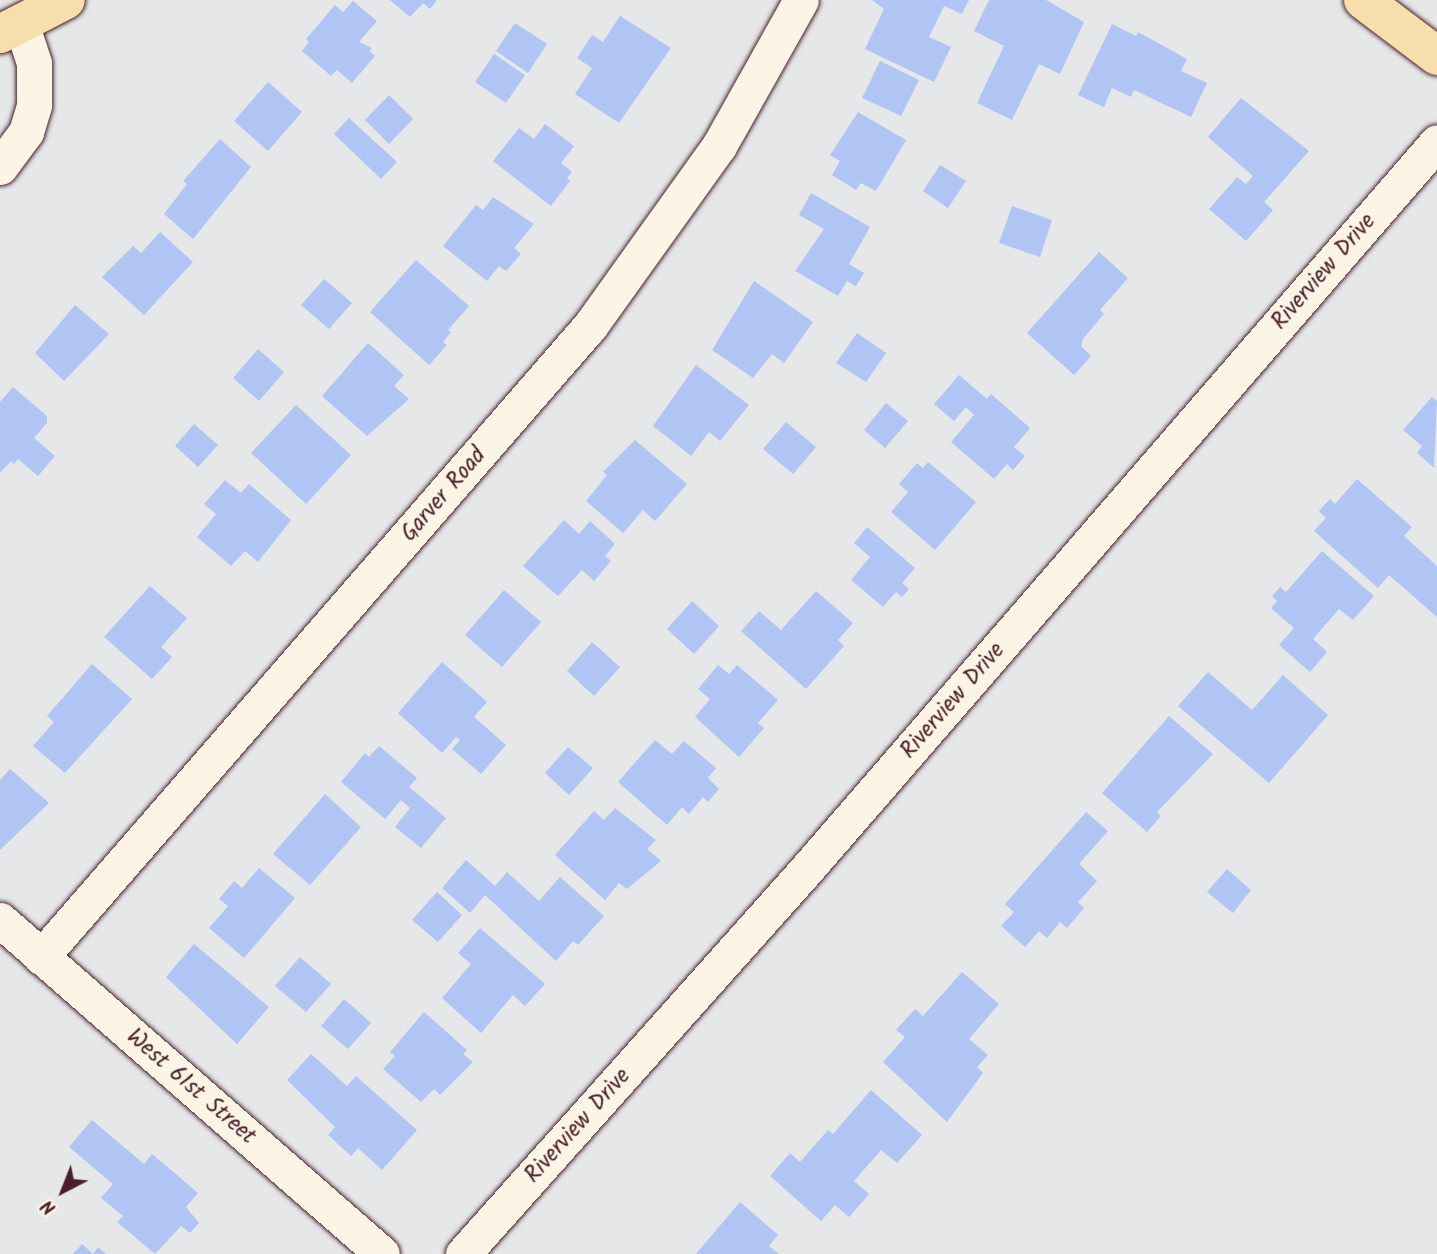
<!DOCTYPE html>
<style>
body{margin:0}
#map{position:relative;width:1437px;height:1254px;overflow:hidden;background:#e5e7e9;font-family:Kalam,sans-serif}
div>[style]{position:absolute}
.building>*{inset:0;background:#b0c5f3}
.roads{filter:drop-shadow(0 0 2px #4a1f2b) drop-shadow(0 0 2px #4a1f2b)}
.street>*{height:35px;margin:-17.5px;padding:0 17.5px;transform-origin:17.5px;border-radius:17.5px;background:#fcf5e5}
.primary>*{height:38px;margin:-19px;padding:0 19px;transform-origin:19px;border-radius:19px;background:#f8deab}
span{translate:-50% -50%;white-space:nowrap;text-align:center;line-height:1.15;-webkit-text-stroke:6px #fcf5e5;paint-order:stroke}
.street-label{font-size:23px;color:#4a1f2b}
.north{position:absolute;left:28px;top:1156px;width:70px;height:70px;-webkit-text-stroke:5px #fcf5e5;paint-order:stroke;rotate:222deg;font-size:19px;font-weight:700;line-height:28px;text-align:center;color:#4a1f2b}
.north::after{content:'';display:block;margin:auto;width:24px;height:32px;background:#4a1f2b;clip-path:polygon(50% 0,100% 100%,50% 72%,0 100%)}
</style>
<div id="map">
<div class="building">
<i style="clip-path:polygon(390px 0,437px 0,430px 9px,423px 3px,410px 17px)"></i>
<i style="clip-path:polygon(872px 0,969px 0,962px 14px,944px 6px,929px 37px,951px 47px,934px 82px,865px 49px,884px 9px)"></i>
<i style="clip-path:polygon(989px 0,1046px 0,1084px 22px,1060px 74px,1039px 64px,1012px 120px,977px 103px,1004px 46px,974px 31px)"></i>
<i style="clip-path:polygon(353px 1px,377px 21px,359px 42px,372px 48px,370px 51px,375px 56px,352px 83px,337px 70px,331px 76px,302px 51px,309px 42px,306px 39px,335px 5px,343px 12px)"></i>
<i style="clip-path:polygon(620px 16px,671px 48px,619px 123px,575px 94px,592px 68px,577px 58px,592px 35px,603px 42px)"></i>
<i style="clip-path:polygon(515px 23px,547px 44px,528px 73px,496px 51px)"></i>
<i style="clip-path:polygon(1112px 24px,1136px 36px,1138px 32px,1187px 59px,1181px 71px,1207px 83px,1191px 117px,1134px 90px,1131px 97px,1112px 88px,1104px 107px,1078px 95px)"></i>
<i style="clip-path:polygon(494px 54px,525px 75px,506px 103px,475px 82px)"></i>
<i style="clip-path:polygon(880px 61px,919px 80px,901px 116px,862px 98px)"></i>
<i style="clip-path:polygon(268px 82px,302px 112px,268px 151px,234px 121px)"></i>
<i style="clip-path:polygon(389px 95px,413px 119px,389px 144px,365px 120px)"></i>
<i style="clip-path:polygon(1241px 98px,1309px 151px,1264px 202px,1273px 210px,1246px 241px,1209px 209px,1237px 177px,1246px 184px,1253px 176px,1208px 137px)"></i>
<i style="clip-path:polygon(858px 112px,906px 140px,876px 191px,861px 183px,856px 190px,832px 175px,840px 161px,830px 155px)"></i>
<i style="clip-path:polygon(349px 118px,397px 162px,381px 179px,334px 134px)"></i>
<i style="clip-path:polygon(545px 124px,574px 146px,561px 163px,572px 172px,567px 178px,570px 181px,551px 206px,493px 161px,519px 128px,534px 139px)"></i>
<i style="clip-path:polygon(220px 139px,251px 167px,193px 239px,164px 214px,187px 184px,183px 181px)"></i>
<i style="clip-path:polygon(940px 165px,966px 181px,948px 208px,923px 191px)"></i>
<i style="clip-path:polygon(811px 193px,870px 227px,849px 264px,864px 273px,856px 286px,847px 281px,838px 296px,795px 271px,824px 229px,799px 215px)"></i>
<i style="clip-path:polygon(493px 197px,534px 224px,514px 248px,521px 254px,506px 271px,499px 266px,487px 281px,443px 246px,476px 205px,483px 210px)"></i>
<i style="clip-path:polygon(1012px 206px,1052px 220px,1040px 257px,999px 243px)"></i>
<i style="clip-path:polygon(160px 232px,193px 262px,144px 315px,102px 277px,133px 246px,141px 253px)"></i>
<i style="clip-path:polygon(1099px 252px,1128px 278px,1100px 310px,1104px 314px,1083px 339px,1081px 346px,1091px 356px,1074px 375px,1027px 333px)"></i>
<i style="clip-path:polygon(416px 260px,469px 306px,448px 330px,451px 332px,443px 342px,447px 345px,429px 365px,370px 312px)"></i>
<i style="clip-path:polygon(324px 279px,352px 303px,329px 329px,301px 305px)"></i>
<i style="clip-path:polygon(754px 281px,813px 322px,784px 363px,772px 354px,753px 378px,712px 350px)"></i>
<i style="clip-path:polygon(75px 305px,109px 334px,64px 381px,35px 353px)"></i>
<i style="clip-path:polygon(857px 333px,886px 353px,866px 382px,836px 363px)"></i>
<i style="clip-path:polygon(368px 343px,404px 375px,394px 386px,409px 399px,367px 436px,322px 396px)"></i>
<i style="clip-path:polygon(258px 349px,284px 372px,259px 401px,233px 378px)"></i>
<i style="clip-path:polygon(696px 365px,749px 405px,720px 441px,709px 432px,691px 456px,653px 426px)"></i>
<i style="clip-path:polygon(959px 375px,987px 399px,991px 394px,1030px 428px,1014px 447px,1025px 456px,1013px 470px,1007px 464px,994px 479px,951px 442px,974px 415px,966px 407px,954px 421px,934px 404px)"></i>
<i style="clip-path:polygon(13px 387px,47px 416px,47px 423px,34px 438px,55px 456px,38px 476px,18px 459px,14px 464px,11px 461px,0 473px,0 402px)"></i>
<i style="clip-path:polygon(1432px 397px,1437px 401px,1434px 468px,1417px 453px,1422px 446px,1403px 430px)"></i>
<i style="clip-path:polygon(886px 403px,908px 421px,885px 448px,864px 430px)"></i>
<i style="clip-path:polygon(296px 405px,351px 455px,306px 504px,251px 453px)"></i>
<i style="clip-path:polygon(786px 422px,816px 447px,793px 474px,763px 449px)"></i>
<i style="clip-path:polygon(194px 424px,218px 445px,198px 467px,175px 446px)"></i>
<i style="clip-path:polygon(635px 440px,687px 484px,655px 521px,643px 510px,623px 533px,586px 501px,607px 475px,603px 472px)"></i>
<i style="clip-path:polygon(928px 462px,976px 502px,935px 550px,891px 512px,908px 492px,899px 484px,917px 463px,923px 468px)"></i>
<i style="clip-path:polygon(1357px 479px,1412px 527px,1404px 536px,1437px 566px,1437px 617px,1389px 575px,1378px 588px,1314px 531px,1326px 518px,1319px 511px,1330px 499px,1335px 504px)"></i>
<i style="clip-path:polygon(225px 480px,241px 493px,249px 484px,291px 520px,258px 562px,245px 551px,231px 566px,197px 537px,216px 514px,204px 504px)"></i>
<i style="clip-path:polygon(564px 520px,579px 534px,590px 521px,615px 544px,605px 556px,611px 561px,594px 581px,582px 570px,558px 596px,523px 566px)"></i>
<i style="clip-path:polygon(867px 527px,915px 568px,902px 583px,909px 589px,902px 597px,896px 592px,883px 607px,851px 580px,870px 557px,854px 543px)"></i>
<i style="clip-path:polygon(1322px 551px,1374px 596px,1353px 620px,1339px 609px,1313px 639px,1327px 652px,1310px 672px,1279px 645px,1294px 628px,1271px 608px,1277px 601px,1272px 596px,1280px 587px,1286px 592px)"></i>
<i style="clip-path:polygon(150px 586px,187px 618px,161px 647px,172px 657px,152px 679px,104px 637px)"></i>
<i style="clip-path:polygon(504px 590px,541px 622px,502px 667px,465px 635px)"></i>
<i style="clip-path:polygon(816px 591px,853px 623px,838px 640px,844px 646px,806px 689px,741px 631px,759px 611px,781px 630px)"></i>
<i style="clip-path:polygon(692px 601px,719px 626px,694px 654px,667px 629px)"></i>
<i style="clip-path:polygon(592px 642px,620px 667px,594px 696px,567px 671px)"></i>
<i style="clip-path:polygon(442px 662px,487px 702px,474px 717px,506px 745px,481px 774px,452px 749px,460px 740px,456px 737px,442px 753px,398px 713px)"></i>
<i style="clip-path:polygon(92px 664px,132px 699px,65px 773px,33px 746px,54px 722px,47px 716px)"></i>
<i style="clip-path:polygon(718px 665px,729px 674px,737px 665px,778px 700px,758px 723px,764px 728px,739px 757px,695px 717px,710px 699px,698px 689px)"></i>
<i style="clip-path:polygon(1208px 672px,1252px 710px,1283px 675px,1328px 715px,1269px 783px,1178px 706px)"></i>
<i style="clip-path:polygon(1169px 716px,1213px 754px,1157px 812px,1161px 816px,1147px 832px,1102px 793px)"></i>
<i style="clip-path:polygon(655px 740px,672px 754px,684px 741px,716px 768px,708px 778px,719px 789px,708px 802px,703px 797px,689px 814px,682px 807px,667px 825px,618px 782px)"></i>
<i style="clip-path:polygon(379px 746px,417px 778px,409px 787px,446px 818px,421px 848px,395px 827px,410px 808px,401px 800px,385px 819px,341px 782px,365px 753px,369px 757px)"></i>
<i style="clip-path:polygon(568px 747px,593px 768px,569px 795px,545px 773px)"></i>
<i style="clip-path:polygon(10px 769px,49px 803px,0 850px,0 780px)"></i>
<i style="clip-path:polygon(325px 794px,361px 827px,310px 885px,273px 854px)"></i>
<i style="clip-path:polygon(615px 808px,656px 840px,647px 849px,661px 861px,627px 889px,619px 883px,605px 900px,555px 855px,594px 811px,604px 820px)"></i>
<i style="clip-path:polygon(1086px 812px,1108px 831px,1079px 864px,1097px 881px,1078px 902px,1084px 908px,1067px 928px,1060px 922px,1047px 938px,1039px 931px,1025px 947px,1001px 926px,1014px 912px,1005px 904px)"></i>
<i style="clip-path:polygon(466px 860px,495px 886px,507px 872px,539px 901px,560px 877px,604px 916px,578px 945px,573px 941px,556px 961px,485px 895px,470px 913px,442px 888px)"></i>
<i style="clip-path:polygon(259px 868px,295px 898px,244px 958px,209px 928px,228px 906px,219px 899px,234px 881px,242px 888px)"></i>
<i style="clip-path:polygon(1227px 869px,1251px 890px,1233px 913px,1207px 892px)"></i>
<i style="clip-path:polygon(437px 892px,462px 915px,438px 942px,412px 920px)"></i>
<i style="clip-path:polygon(480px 928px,545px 984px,525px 1006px,513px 995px,481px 1033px,442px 998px,471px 964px,458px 953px)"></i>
<i style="clip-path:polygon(194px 944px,269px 1007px,237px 1044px,166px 977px)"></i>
<i style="clip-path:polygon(300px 957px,331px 984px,306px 1012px,275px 986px)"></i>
<i style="clip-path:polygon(962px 972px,999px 1004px,969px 1039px,988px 1055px,977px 1067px,983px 1073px,947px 1122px,883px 1062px,905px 1037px,896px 1030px,915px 1009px,923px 1016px)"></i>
<i style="clip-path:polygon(344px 999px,371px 1023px,348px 1049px,321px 1026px)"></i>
<i style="clip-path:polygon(424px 1012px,467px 1050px,463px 1054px,473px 1062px,440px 1095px,434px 1089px,421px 1102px,383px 1069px,395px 1056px,390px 1052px)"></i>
<i style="clip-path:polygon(311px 1054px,347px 1086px,356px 1076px,417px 1130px,382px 1170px,358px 1148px,351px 1156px,328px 1135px,335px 1127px,287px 1080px)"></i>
<i style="clip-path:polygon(871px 1090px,922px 1135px,897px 1163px,881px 1150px,854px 1181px,869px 1194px,849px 1217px,835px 1205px,821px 1221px,770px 1176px,790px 1153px,800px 1162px,828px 1130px,833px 1134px)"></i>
<i style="clip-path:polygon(92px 1120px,144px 1164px,152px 1154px,198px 1193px,186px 1207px,199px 1223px,190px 1233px,181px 1226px,155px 1254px,117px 1222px,123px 1216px,101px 1198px,113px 1184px,69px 1147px)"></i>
<i style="clip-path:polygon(740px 1202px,778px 1235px,769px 1246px,779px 1254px,696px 1254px)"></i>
<i style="clip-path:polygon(82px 1244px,93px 1254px,98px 1247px,106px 1254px,73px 1254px)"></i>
</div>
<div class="roads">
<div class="street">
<i style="left:0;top:167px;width:44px;rotate:-53.4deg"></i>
<i style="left:26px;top:132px;width:28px;rotate:-73deg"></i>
<i style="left:34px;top:105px;width:42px;rotate:-90deg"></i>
<i style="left:34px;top:63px;width:42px;rotate:-108deg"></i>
<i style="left:0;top:920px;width:507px;rotate:41.16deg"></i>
<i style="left:41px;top:957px;width:836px;rotate:-48.98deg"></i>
<i style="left:590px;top:326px;width:221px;rotate:-54.4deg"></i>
<i style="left:719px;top:146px;width:167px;rotate:-60.7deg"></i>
<i style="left:463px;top:1254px;width:515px;rotate:-48.23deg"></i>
<i style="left:806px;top:870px;width:963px;rotate:-49.08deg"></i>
</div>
<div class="primary">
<i style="left:1363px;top:0;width:93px;rotate:37.1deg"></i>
<i style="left:0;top:34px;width:74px;rotate:-27.3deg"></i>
</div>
</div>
<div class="street-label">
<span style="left:1324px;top:272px;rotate:-49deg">Riverview Drive</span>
<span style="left:444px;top:495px;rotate:-49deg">Garver Road</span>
<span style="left:953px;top:701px;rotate:-49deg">Riverview Drive</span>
<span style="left:191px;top:1087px;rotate:41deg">West 61st Street</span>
<span style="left:578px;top:1126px;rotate:-48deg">Riverview Drive</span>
</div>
<div class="north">N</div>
</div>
